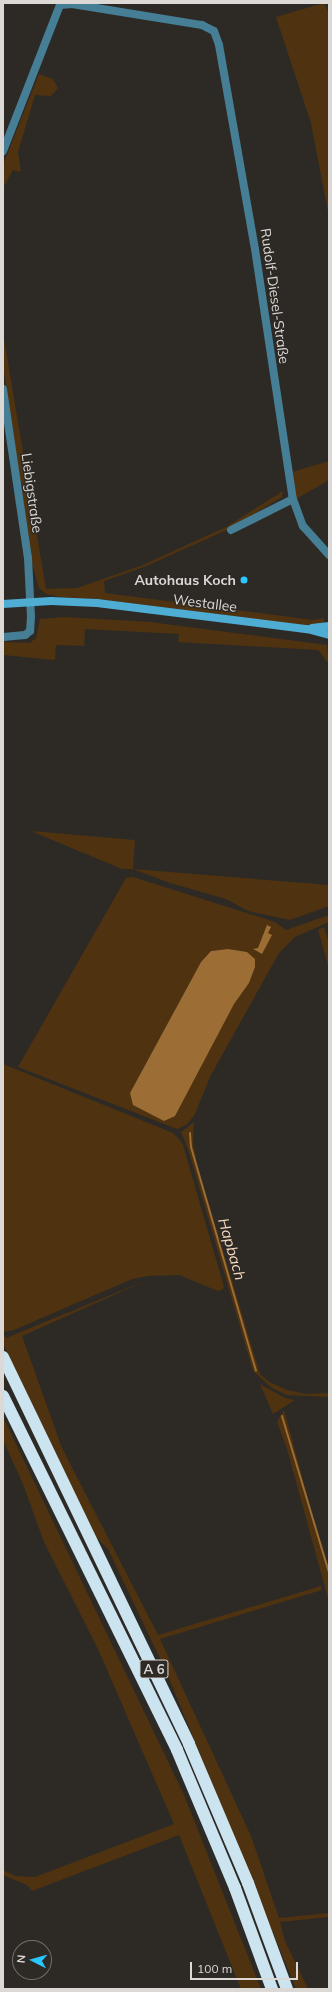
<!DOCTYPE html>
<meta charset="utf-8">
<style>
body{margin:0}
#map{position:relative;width:332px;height:1992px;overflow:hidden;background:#2d2a26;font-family:Mulish,sans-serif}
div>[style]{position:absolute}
.green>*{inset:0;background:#4f320f}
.water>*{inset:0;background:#9c6d35}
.stream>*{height:2px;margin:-1px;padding:0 1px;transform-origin:1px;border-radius:1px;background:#9c6d35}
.minor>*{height:8px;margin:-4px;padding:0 4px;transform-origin:4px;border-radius:4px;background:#467e96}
.secondary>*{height:8px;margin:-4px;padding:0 4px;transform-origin:4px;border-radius:4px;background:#4fadd3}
.motorway>*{height:12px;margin:-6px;padding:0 6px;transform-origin:6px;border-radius:6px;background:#cbe4f0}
.dots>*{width:11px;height:11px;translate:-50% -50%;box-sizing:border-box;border:2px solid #2d2a26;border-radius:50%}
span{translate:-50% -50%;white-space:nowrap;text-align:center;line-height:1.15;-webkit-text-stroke:3px #2d2a26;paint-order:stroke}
.shield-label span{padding:1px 3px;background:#2d2a26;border:1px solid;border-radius:3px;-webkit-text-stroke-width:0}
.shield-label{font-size:13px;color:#dbd8d6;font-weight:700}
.street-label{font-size:14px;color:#dbd8d6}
.poi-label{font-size:14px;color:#dbd8d6;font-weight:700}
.right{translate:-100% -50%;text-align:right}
.water-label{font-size:15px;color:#f5d9bc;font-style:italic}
.frame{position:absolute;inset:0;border:4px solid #dbd8d6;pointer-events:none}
.north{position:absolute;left:12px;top:1940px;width:40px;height:40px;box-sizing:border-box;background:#2d2a26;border:1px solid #73706c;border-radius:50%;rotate:276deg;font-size:11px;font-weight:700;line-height:16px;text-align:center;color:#dbd8d6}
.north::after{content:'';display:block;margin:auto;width:14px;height:18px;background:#28c8ff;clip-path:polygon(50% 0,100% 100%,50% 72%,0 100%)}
.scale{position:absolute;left:190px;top:1962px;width:108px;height:18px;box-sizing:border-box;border:2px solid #dbd8d6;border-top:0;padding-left:5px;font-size:12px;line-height:14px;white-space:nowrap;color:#dbd8d6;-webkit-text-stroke:3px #2d2a26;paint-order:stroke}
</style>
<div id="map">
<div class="green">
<i style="clip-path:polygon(324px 3px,329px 14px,329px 217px,311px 123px,276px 17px)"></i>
<i style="clip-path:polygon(39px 74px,53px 79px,58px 88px,51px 96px,35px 95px,18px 152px,21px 172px,13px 170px,3px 188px,3px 165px)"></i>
<i style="clip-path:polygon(3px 333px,46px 589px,77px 588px,143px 565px,226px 527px,283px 491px,282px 497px,229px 529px,144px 567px,104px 581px,105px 593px,313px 620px,324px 618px,324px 624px,304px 625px,98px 599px,60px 597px,46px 594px,39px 588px,32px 563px,3px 365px)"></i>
<i style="clip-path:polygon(329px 461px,329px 480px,296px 499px,292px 472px)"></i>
<i style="clip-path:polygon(64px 617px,150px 622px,327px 645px,329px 664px,318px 650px,178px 642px,179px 634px,85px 629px,84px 646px,56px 645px,55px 660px,3px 655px,3px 642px,30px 643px,36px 638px,40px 619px)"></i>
<i style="clip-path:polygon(31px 831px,135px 840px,133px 869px,329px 885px,329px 906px,290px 920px,248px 911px,226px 899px,170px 883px,133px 869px,122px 869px)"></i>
<i style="clip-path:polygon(evenodd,133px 877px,275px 922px,286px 930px,329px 915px,329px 922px,295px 937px,279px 953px,211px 1075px,194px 1116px,186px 1125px,177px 1129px,18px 1067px,126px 878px,133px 877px,228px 949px,247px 952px,249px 983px,234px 1004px,130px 1093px,201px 962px,211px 951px,228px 949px)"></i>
<i style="clip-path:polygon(324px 927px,329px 943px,329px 969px,318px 930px)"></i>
<i style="clip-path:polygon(3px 1064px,173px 1133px,178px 1138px,183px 1145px,224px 1287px,222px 1290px,218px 1291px,179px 1275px,148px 1276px,132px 1279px,14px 1330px,3px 1332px)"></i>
<i style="clip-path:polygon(194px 1122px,193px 1141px,197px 1164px,260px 1374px,269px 1382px,287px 1390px,306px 1394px,329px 1393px,329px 1397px,287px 1395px,272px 1388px,253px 1371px,188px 1149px,181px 1132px)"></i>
<i style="clip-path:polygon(150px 1279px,22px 1336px,62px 1448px,158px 1635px,321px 1586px,322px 1590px,160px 1639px,251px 1836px,279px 1918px,329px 1913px,329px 1917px,280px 1922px,285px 1941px,308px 1989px,296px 1989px,166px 1671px,108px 1549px,96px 1537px,3px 1344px,3px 1333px,6px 1338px)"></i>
<i style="clip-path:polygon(260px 1384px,285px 1398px,295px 1400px,273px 1414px)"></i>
<i style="clip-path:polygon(284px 1410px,329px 1576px,329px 1602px,287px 1449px,277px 1422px)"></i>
<i style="clip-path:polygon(3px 1417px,184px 1795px,261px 1989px,241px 1989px,179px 1835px,32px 1891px,27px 1885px,3px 1875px,3px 1870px,15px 1876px,35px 1877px,174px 1824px,98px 1649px,44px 1542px,23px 1484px,3px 1440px)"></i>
</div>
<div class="water">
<i style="clip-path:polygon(267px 925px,271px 927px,268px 933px,272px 935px,262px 954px,253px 949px,258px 948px)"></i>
<i style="clip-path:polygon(228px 949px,247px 952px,255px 959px,255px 967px,249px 983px,234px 1004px,175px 1116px,164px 1121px,133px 1105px,130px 1093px,201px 962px,211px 951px)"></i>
</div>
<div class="stream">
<i style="left:190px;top:1133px;width:14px;rotate:86deg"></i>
<i style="left:191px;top:1147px;width:233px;rotate:73.8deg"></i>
<i style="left:282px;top:1416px;width:164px;rotate:73.3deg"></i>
</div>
<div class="minor">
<i style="left:3px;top:151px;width:157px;rotate:-68.7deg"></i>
<i style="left:60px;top:5px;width:12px;rotate:-5deg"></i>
<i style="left:72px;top:4px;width:132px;rotate:9.2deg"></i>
<i style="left:202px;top:25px;width:13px;rotate:27deg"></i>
<i style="left:214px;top:31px;width:15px;rotate:70deg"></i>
<i style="left:219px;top:45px;width:207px;rotate:80deg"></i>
<i style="left:255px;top:249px;width:253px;rotate:81.4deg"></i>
<i style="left:293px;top:499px;width:29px;rotate:70deg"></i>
<i style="left:303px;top:526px;width:39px;rotate:48deg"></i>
<i style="left:3px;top:389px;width:171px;rotate:81.6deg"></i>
<i style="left:28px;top:558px;width:59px;rotate:87.1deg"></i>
<i style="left:31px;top:617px;width:14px;rotate:94deg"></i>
<i style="left:30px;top:631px;width:6px;rotate:141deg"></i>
<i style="left:25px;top:635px;width:22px;rotate:175deg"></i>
<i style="left:231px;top:530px;width:69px;rotate:-26.6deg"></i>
</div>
<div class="secondary">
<i style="left:3px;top:604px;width:48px;rotate:-3.6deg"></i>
<i style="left:51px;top:601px;width:46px;rotate:2.5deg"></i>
<i style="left:97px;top:603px;width:212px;rotate:7.1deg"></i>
<i style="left:307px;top:629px;width:23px;rotate:15deg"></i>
<i style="left:312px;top:628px;width:17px;rotate:-7deg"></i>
</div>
<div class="motorway">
<i style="left:3px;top:1357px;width:429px;rotate:64.3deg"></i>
<i style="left:189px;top:1744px;width:151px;rotate:67deg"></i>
<i style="left:248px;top:1883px;width:113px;rotate:69.8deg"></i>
<i style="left:3px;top:1396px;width:394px;rotate:63.8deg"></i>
<i style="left:177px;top:1750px;width:150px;rotate:67.2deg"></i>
<i style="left:235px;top:1888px;width:108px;rotate:69.9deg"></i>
</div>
<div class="dots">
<i style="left:244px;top:580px;background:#28c8ff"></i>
</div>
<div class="shield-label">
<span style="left:154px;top:1669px">A 6</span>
</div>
<div class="street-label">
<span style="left:275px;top:296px;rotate:82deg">Rudolf-Diesel-Straße</span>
<span style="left:32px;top:493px;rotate:82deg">Liebigstraße</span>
<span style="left:205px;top:603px;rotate:7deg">Westallee</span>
</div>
<div class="poi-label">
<span class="right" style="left:236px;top:580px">Autohaus Koch</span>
</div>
<div class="water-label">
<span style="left:232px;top:1249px;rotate:74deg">Hapbach</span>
</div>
<div class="frame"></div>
<div class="north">N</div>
<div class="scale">100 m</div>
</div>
